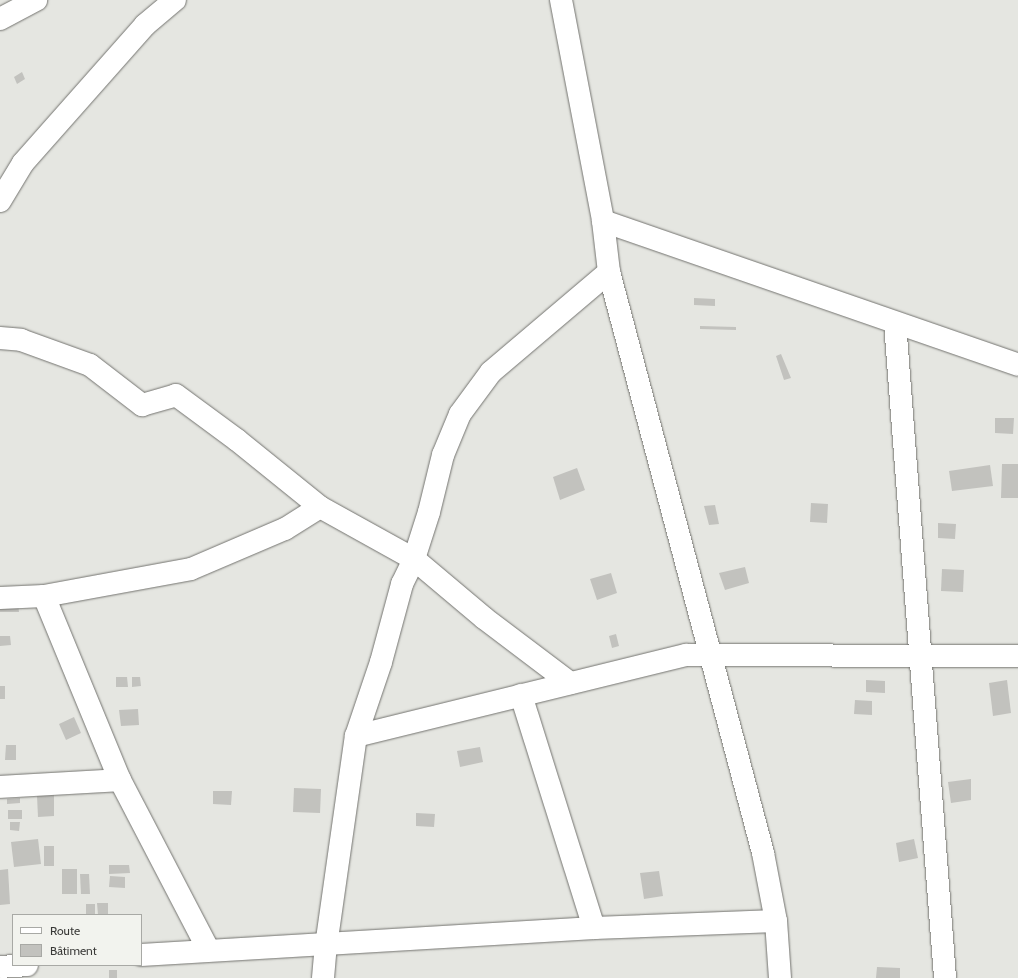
<!DOCTYPE html>
<meta charset="utf-8">
<style>
body{margin:0}
#map{position:relative;width:1018px;height:978px;overflow:hidden;background:#e5e6e1;font-family:Cabin,sans-serif}
div>[style]{position:absolute}
.building>*{inset:0;background:#c2c2be}
.roads{filter:drop-shadow(0 0 1px #73736f) drop-shadow(0 0 1px #73736f)}
.minor>*{height:22px;margin:-11px;padding:0 11px;transform-origin:11px;border-radius:11px;background:#fff}
span{translate:-50% -50%;white-space:nowrap;text-align:center;line-height:1.15;-webkit-text-stroke:4px #f2f3ee;paint-order:stroke}
.legend{position:absolute;left:12px;top:914px;width:130px;height:52px;box-sizing:border-box;background:#f2f3ee;border:1px solid #a8a9a5;margin:0;padding:5px 7px;list-style:none;font-size:12px;color:#3a3a38}
.legend li{display:flex;align-items:center;gap:8px;height:20px}
.legend b{width:20px;border:1px solid #a8a9a5}
</style>
<div id="map">
<div class="building">
<i style="clip-path:polygon(22px 72px,25px 79px,17px 84px,14px 77px)"></i>
<i style="clip-path:polygon(694px 298px,715px 299px,715px 306px,694px 305px)"></i>
<i style="clip-path:polygon(700px 326px,736px 327px,736px 330px,700px 329px)"></i>
<i style="clip-path:polygon(781px 354px,791px 378px,784px 380px,776px 356px)"></i>
<i style="clip-path:polygon(995px 418px,1014px 418px,1013px 434px,995px 433px)"></i>
<i style="clip-path:polygon(1002px 464px,1018px 464px,1018px 498px,1001px 498px)"></i>
<i style="clip-path:polygon(990px 465px,993px 486px,952px 491px,949px 471px)"></i>
<i style="clip-path:polygon(577px 468px,585px 490px,560px 500px,553px 477px)"></i>
<i style="clip-path:polygon(811px 503px,828px 504px,827px 523px,810px 522px)"></i>
<i style="clip-path:polygon(715px 505px,719px 524px,709px 525px,704px 506px)"></i>
<i style="clip-path:polygon(938px 523px,956px 524px,955px 539px,938px 538px)"></i>
<i style="clip-path:polygon(745px 567px,749px 583px,725px 590px,719px 573px)"></i>
<i style="clip-path:polygon(942px 569px,964px 570px,963px 592px,941px 591px)"></i>
<i style="clip-path:polygon(611px 573px,617px 593px,597px 600px,590px 579px)"></i>
<i style="clip-path:polygon(0 603px,18px 603px,19px 612px,0 612px)"></i>
<i style="clip-path:polygon(616px 634px,619px 646px,612px 648px,609px 636px)"></i>
<i style="clip-path:polygon(0 636px,10px 636px,11px 645px,0 646px)"></i>
<i style="clip-path:polygon(116px 677px,127px 677px,128px 687px,116px 687px)"></i>
<i style="clip-path:polygon(132px 677px,140px 677px,141px 686px,132px 687px)"></i>
<i style="clip-path:polygon(866px 680px,885px 681px,885px 693px,866px 692px)"></i>
<i style="clip-path:polygon(1007px 680px,1011px 713px,993px 716px,989px 683px)"></i>
<i style="clip-path:polygon(0 686px,5px 686px,5px 699px,0 699px)"></i>
<i style="clip-path:polygon(855px 700px,872px 701px,872px 715px,854px 714px)"></i>
<i style="clip-path:polygon(138px 709px,139px 725px,121px 726px,119px 710px)"></i>
<i style="clip-path:polygon(74px 717px,81px 733px,66px 740px,59px 724px)"></i>
<i style="clip-path:polygon(6px 745px,16px 745px,16px 760px,5px 760px)"></i>
<i style="clip-path:polygon(480px 747px,483px 762px,460px 767px,457px 751px)"></i>
<i style="clip-path:polygon(971px 779px,971px 800px,951px 803px,948px 782px)"></i>
<i style="clip-path:polygon(294px 788px,321px 789px,320px 813px,293px 812px)"></i>
<i style="clip-path:polygon(213px 791px,232px 791px,231px 805px,213px 804px)"></i>
<i style="clip-path:polygon(54px 795px,54px 816px,38px 817px,37px 796px)"></i>
<i style="clip-path:polygon(20px 798px,20px 803px,7px 804px,7px 799px)"></i>
<i style="clip-path:polygon(8px 810px,22px 810px,22px 819px,8px 819px)"></i>
<i style="clip-path:polygon(416px 813px,435px 814px,434px 827px,416px 826px)"></i>
<i style="clip-path:polygon(10px 822px,20px 822px,19px 831px,10px 830px)"></i>
<i style="clip-path:polygon(38px 839px,41px 864px,14px 867px,11px 842px)"></i>
<i style="clip-path:polygon(914px 839px,918px 858px,899px 862px,896px 843px)"></i>
<i style="clip-path:polygon(44px 846px,54px 846px,54px 866px,44px 866px)"></i>
<i style="clip-path:polygon(109px 865px,129px 865px,130px 873px,109px 874px)"></i>
<i style="clip-path:polygon(8px 869px,10px 904px,0 905px,0 870px)"></i>
<i style="clip-path:polygon(62px 869px,77px 869px,77px 894px,62px 894px)"></i>
<i style="clip-path:polygon(659px 871px,663px 896px,644px 899px,640px 873px)"></i>
<i style="clip-path:polygon(80px 874px,89px 874px,90px 894px,81px 894px)"></i>
<i style="clip-path:polygon(110px 876px,125px 877px,125px 888px,109px 887px)"></i>
<i style="clip-path:polygon(97px 903px,108px 903px,108px 915px,98px 915px)"></i>
<i style="clip-path:polygon(86px 904px,95px 904px,95px 915px,86px 915px)"></i>
<i style="clip-path:polygon(877px 967px,900px 968px,900px 978px,876px 978px)"></i>
<i style="clip-path:polygon(109px 970px,117px 970px,117px 978px,109px 978px)"></i>
</div>
<div class="roads">
<div class="minor">
<i style="left:561px;top:0;width:225px;rotate:79.2deg"></i>
<i style="left:603px;top:221px;width:51px;rotate:83.3deg"></i>
<i style="left:609px;top:272px;width:601px;rotate:75.15deg"></i>
<i style="left:763px;top:853px;width:69px;rotate:79.2deg"></i>
<i style="left:776px;top:921px;width:57px;rotate:86deg"></i>
<i style="left:0;top:19px;width:41px;rotate:-27.8deg"></i>
<i style="left:0;top:201px;width:44px;rotate:-58.8deg"></i>
<i style="left:23px;top:163px;width:184px;rotate:-48.5deg"></i>
<i style="left:145px;top:25px;width:39px;rotate:-40deg"></i>
<i style="left:603px;top:221px;width:439px;rotate:19.1deg"></i>
<i style="left:895px;top:323px;width:657px;rotate:85.63deg"></i>
<i style="left:0;top:338px;width:21px;rotate:5deg"></i>
<i style="left:21px;top:340px;width:73px;rotate:19.9deg"></i>
<i style="left:90px;top:365px;width:66px;rotate:37.6deg"></i>
<i style="left:142px;top:405px;width:35px;rotate:-16deg"></i>
<i style="left:176px;top:395px;width:76px;rotate:36.4deg"></i>
<i style="left:237px;top:440px;width:107px;rotate:38.9deg"></i>
<i style="left:320px;top:507px;width:107px;rotate:29deg"></i>
<i style="left:414px;top:559px;width:92px;rotate:40.1deg"></i>
<i style="left:484px;top:618px;width:108px;rotate:37.1deg"></i>
<i style="left:44px;top:596px;width:199px;rotate:67.6deg"></i>
<i style="left:120px;top:780px;width:191px;rotate:62.5deg"></i>
<i style="left:0;top:598px;width:44px;rotate:-2.6deg"></i>
<i style="left:44px;top:596px;width:149px;rotate:-10.4deg"></i>
<i style="left:191px;top:569px;width:102px;rotate:-23.1deg"></i>
<i style="left:285px;top:529px;width:41px;rotate:-32.2deg"></i>
<i style="left:521px;top:695px;width:244px;rotate:72.6deg"></i>
<i style="left:356px;top:736px;width:340px;rotate:-13.8deg"></i>
<i style="left:686px;top:655px;width:332px;rotate:0.2deg"></i>
<i style="left:0;top:787px;width:120px;rotate:-3.3deg"></i>
<i style="left:141px;top:955px;width:454px;rotate:-3.4deg"></i>
<i style="left:594px;top:928px;width:182px;rotate:-2.2deg"></i>
<i style="left:0;top:967px;width:27px;rotate:-4deg"></i>
<i style="left:323px;top:978px;width:32px;rotate:-85deg"></i>
<i style="left:326px;top:946px;width:212px;rotate:-81.9deg"></i>
<i style="left:356px;top:736px;width:78px;rotate:-71.3deg"></i>
<i style="left:381px;top:662px;width:81px;rotate:-74.9deg"></i>
<i style="left:402px;top:584px;width:28px;rotate:-64deg"></i>
<i style="left:414px;top:559px;width:49px;rotate:-72.3deg"></i>
<i style="left:429px;top:512px;width:59px;rotate:-76.2deg"></i>
<i style="left:443px;top:455px;width:44px;rotate:-67.5deg"></i>
<i style="left:460px;top:414px;width:52px;rotate:-53.6deg"></i>
<i style="left:491px;top:372px;width:155px;rotate:-40.3deg"></i>
</div>
</div>
<ul class="legend">
<li><b style="height:5px;background:#fff"></b>Route</li>
<li><b style="height:11px;background:#c2c2be"></b>Bâtiment</li>
</ul>
</div>
